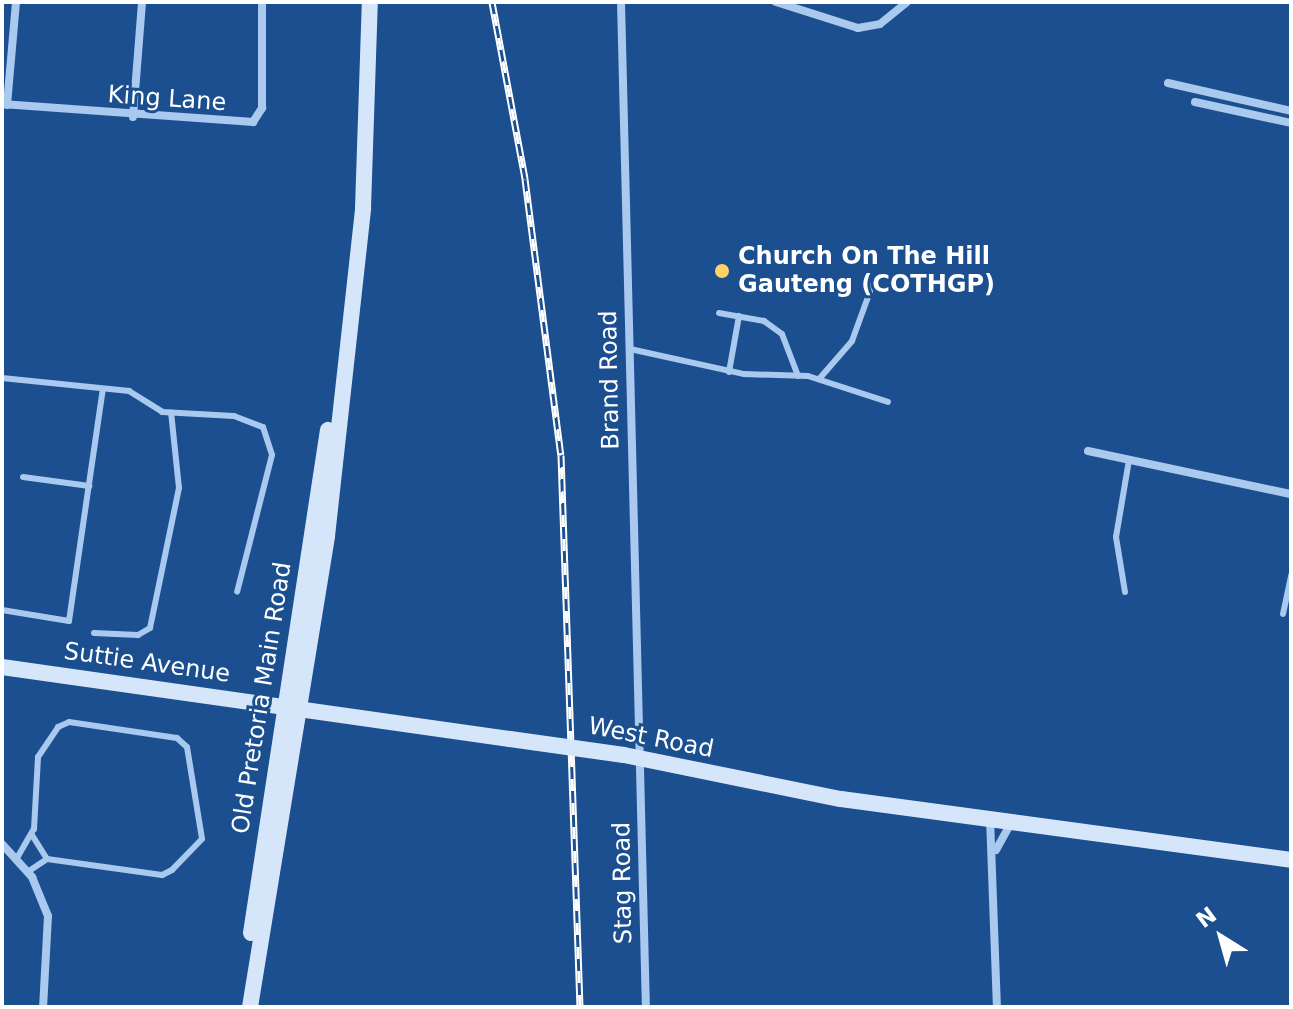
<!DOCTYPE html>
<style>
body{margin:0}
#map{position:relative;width:1293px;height:1009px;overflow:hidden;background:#1b4f8f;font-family:"DejaVu Sans",sans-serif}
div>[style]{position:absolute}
.lane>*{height:6px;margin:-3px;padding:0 3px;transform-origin:3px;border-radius:3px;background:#a9c9ee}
.street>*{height:8px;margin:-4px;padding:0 4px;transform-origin:4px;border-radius:4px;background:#a9c9ee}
.secondary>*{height:16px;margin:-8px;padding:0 8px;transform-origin:8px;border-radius:8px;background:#d6e6fa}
.rail>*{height:7px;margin-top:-3.5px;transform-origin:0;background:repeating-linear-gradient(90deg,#1b4f8f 0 12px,#fff 0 24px);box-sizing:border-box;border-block:2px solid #fff}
.secondary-bridge>*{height:16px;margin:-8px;padding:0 8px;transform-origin:8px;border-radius:8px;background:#d6e6fa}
.dots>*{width:22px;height:22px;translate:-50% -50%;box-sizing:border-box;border:4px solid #1b4f8f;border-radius:50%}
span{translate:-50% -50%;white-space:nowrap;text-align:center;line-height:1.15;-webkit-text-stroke:6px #1b4f8f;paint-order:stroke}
.street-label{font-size:24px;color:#fff}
.poi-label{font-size:24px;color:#fff;font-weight:700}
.left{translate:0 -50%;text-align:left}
.frame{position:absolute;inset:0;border:4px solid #fff;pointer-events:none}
.north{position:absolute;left:1181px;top:897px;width:80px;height:80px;-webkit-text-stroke:6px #1b4f8f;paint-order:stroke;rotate:323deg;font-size:22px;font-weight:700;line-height:32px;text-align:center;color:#fff}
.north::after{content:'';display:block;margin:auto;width:28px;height:36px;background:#fff;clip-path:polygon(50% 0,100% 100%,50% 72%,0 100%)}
</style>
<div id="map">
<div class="lane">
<i style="left:719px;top:313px;width:46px;rotate:10.1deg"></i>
<i style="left:764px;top:321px;width:22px;rotate:36deg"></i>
<i style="left:782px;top:334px;width:45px;rotate:69.1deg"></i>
<i style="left:630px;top:349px;width:117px;rotate:12.4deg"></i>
<i style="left:744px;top:374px;width:64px;rotate:1.8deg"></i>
<i style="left:808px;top:376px;width:84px;rotate:18deg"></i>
<i style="left:729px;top:372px;width:57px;rotate:-79.9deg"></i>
<i style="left:2px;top:378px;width:128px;rotate:5.8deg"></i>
<i style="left:129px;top:391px;width:39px;rotate:32deg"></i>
<i style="left:162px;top:412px;width:72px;rotate:3.2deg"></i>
<i style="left:234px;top:416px;width:31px;rotate:21deg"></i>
<i style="left:263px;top:427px;width:29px;rotate:72deg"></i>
<i style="left:272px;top:455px;width:141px;rotate:104.3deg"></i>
<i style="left:820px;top:378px;width:49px;rotate:-49.1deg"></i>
<i style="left:852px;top:341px;width:59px;rotate:-70deg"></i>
<i style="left:23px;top:477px;width:67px;rotate:7.8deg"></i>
<i style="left:1125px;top:592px;width:56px;rotate:-99.3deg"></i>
<i style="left:1116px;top:537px;width:78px;rotate:-80.4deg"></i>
<i style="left:2px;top:610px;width:68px;rotate:9.3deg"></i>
<i style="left:69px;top:621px;width:234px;rotate:-81.7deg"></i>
<i style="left:1283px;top:614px;width:40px;rotate:-78deg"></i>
<i style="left:94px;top:633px;width:44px;rotate:2.6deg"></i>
<i style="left:138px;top:635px;width:14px;rotate:-30deg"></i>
<i style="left:150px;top:628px;width:143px;rotate:-78.3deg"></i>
<i style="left:179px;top:488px;width:76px;rotate:-96deg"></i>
<i style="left:32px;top:835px;width:28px;rotate:58deg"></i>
<i style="left:17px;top:858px;width:34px;rotate:-60deg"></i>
<i style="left:34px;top:829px;width:72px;rotate:-86.8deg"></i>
<i style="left:38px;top:757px;width:36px;rotate:-56deg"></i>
<i style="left:58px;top:727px;width:12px;rotate:-24deg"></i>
<i style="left:69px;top:722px;width:109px;rotate:8.4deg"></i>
<i style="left:177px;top:738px;width:13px;rotate:42deg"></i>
<i style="left:187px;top:747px;width:93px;rotate:80.7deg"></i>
<i style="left:202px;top:839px;width:43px;rotate:134.1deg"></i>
<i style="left:172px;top:870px;width:11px;rotate:153deg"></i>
<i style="left:162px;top:875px;width:116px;rotate:-172.1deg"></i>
<i style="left:47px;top:859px;width:23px;rotate:146deg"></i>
</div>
<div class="street">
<i style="left:621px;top:2px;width:1005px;rotate:88.58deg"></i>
<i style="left:776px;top:2px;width:86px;rotate:17.6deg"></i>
<i style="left:858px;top:28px;width:22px;rotate:-10deg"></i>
<i style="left:880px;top:24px;width:35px;rotate:-39deg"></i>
<i style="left:1168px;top:83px;width:126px;rotate:12.8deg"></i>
<i style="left:1195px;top:102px;width:98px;rotate:12.3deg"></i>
<i style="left:2px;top:104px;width:252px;rotate:4.1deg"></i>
<i style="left:253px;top:122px;width:17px;rotate:-57deg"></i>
<i style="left:262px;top:108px;width:106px;rotate:-90deg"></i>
<i style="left:7px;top:105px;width:103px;rotate:-85deg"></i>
<i style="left:133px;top:117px;width:115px;rotate:-85.5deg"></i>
<i style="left:1088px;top:451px;width:208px;rotate:12deg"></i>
<i style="left:990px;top:818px;width:189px;rotate:87.9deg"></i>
<i style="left:2px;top:844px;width:45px;rotate:47.7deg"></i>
<i style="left:32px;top:877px;width:42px;rotate:67.7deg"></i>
<i style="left:48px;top:916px;width:91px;rotate:93.1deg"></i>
<i style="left:996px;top:850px;width:31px;rotate:-61deg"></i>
</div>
<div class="secondary">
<i style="left:2px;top:667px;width:513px;rotate:8.07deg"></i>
<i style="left:624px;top:755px;width:221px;rotate:11.5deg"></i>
<i style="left:841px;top:799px;width:454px;rotate:7.7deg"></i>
<i style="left:251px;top:933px;width:509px;rotate:-81.3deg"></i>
<i style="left:250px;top:1007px;width:477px;rotate:-80.7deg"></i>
<i style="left:327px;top:536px;width:330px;rotate:-83.7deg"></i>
<i style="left:363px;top:208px;width:206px;rotate:-88.1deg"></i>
</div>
<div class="rail">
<i style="left:492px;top:2px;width:180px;rotate:79.4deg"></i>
<i style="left:525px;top:179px;width:278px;rotate:82.6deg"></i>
<i style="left:561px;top:455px;width:552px;rotate:88.03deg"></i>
</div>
<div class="secondary-bridge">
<i style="left:510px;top:739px;width:115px;rotate:8deg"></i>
</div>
<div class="dots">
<i style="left:722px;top:271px;background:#ffd166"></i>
</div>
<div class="street-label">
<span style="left:167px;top:99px;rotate:4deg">King Lane</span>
<span style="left:610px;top:380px;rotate:-91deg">Brand Road</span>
<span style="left:147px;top:663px;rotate:8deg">Suttie Avenue</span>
<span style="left:262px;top:698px;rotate:-81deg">Old Pretoria Main Road</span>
<span style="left:651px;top:738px;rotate:11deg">West Road</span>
<span style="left:623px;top:883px;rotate:-91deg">Stag Road</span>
</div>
<div class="poi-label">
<span class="left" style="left:738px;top:271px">Church On The Hill<br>Gauteng (COTHGP)</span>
</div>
<div class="frame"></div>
<div class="north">N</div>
</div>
